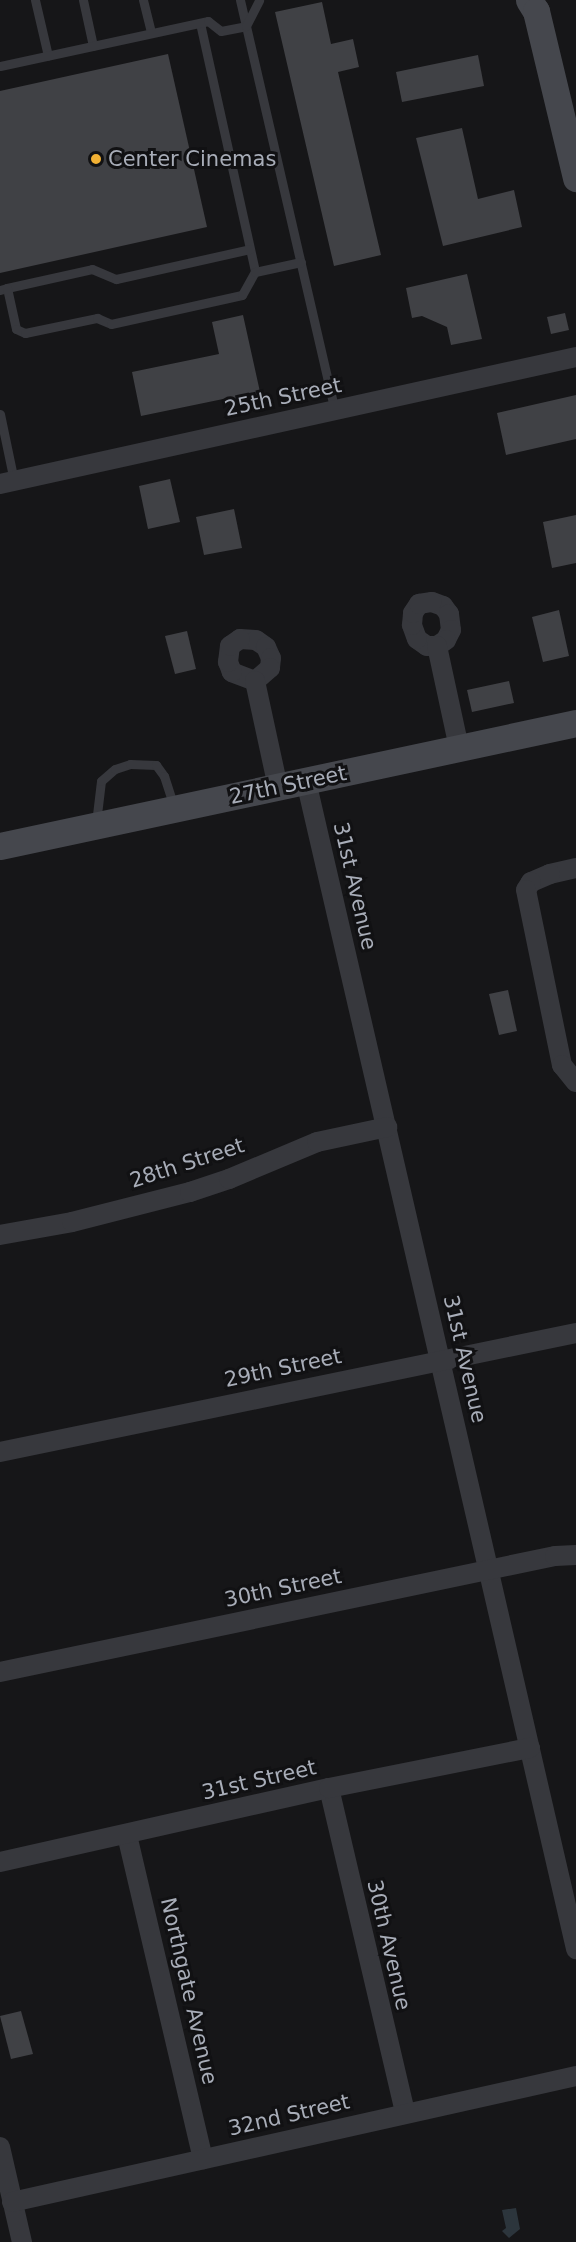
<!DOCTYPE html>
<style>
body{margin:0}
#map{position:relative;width:576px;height:2242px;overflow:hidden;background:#161618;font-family:"DejaVu Sans",sans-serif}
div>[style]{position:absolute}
.water>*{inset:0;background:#2c353c}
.building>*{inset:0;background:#404145}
.lane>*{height:9px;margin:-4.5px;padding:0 4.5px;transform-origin:4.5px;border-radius:4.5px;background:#37383d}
.street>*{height:20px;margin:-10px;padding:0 10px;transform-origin:10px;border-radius:10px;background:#37383d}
.secondary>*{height:27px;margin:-13.5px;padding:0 13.5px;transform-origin:13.5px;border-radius:13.5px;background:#45474d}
.dots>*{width:16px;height:16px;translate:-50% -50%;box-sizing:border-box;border:3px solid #111113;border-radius:50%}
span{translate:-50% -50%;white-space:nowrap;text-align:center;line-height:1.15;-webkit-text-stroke:6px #111113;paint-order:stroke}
.poi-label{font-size:21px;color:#a8adb8}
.left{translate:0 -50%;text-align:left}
.street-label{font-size:21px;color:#a8adb8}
</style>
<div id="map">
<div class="water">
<i style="clip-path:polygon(516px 2208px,520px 2229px,509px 2238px,502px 2231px,506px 2228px,502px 2210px)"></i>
</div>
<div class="building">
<i style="clip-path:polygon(322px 2px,331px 44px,353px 39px,359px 67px,338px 72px,381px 255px,334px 266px,275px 12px)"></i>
<i style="clip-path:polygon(168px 54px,207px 227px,0 273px,0 91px)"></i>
<i style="clip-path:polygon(478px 55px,484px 86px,402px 102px,396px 72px)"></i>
<i style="clip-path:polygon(462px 128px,478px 199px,514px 190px,522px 227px,443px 246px,416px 138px)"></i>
<i style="clip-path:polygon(467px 274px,482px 339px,451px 345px,447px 327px,422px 316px,412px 318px,406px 288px)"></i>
<i style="clip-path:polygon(565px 313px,569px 330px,551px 334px,547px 317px)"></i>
<i style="clip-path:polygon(243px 315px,262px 401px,231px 408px,228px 398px,141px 416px,132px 372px,219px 354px,212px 322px)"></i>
<i style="clip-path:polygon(576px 395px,576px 439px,506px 455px,497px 413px)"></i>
<i style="clip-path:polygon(170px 479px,180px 522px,148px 529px,139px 486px)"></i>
<i style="clip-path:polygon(234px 509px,242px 548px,204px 555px,196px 517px)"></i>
<i style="clip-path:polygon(576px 515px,576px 563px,552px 568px,543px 522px)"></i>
<i style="clip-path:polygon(559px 610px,569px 656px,543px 662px,532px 617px)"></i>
<i style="clip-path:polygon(187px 631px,196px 669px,175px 674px,165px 636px)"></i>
<i style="clip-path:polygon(509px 681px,514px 703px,472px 712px,467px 690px)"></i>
<i style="clip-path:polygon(508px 990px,517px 1031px,499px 1035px,489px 994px)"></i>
<i style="clip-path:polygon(21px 2011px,33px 2054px,11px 2059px,0 2016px)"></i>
</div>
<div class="lane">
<i style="left:35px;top:0;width:57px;rotate:76.9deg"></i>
<i style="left:83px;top:0;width:47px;rotate:77.7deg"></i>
<i style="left:143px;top:0;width:34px;rotate:76deg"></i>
<i style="left:240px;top:0;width:421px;rotate:77deg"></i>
<i style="left:200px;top:23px;width:255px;rotate:77.5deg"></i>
<i style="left:0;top:66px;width:213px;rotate:-12.2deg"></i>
<i style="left:208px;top:21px;width:16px;rotate:38deg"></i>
<i style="left:221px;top:31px;width:25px;rotate:-11deg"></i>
<i style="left:246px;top:26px;width:29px;rotate:-63deg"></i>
<i style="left:7px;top:288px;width:87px;rotate:-12.6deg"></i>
<i style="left:92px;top:269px;width:26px;rotate:23deg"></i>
<i style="left:116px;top:279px;width:137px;rotate:-12.6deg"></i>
<i style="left:0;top:290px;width:7px;rotate:-16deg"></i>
<i style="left:7px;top:288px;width:42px;rotate:77.6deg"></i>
<i style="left:16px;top:329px;width:10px;rotate:24deg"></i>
<i style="left:25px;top:333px;width:74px;rotate:-11.8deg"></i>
<i style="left:97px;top:318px;width:15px;rotate:23deg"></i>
<i style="left:111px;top:324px;width:134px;rotate:-12.5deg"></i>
<i style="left:242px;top:295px;width:26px;rotate:-61deg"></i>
<i style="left:255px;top:272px;width:47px;rotate:-12.3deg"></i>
<i style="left:0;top:414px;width:68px;rotate:78.2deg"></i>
<i style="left:96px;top:823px;width:42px;rotate:-83.2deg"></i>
<i style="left:101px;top:781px;width:18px;rotate:-41deg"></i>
<i style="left:115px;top:769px;width:16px;rotate:-18deg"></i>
<i style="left:130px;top:764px;width:26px;rotate:2deg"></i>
<i style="left:156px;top:765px;width:14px;rotate:54deg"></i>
<i style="left:164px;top:776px;width:33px;rotate:72deg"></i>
</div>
<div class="street">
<i style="left:0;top:484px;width:590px;rotate:-12.43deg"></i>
<i style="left:432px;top:602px;width:12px;rotate:20deg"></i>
<i style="left:443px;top:606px;width:10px;rotate:53deg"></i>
<i style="left:449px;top:614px;width:16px;rotate:83deg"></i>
<i style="left:451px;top:630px;width:11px;rotate:117deg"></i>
<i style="left:446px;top:640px;width:11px;rotate:146deg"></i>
<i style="left:437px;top:646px;width:10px;rotate:180deg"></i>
<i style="left:427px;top:646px;width:12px;rotate:-145deg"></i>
<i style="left:417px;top:639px;width:15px;rotate:-110deg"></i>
<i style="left:412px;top:625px;width:12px;rotate:-85deg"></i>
<i style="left:413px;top:613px;width:11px;rotate:-56deg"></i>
<i style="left:419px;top:604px;width:13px;rotate:-9deg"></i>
<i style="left:240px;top:639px;width:16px;rotate:4deg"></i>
<i style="left:256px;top:640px;width:12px;rotate:35deg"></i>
<i style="left:266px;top:647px;width:12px;rotate:66deg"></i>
<i style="left:271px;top:658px;width:10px;rotate:96deg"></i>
<i style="left:270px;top:668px;width:20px;rotate:139deg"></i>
<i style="left:255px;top:681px;width:25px;rotate:-159deg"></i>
<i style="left:232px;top:672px;width:11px;rotate:-112deg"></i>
<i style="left:228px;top:662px;width:16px;rotate:-83deg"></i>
<i style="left:230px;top:646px;width:12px;rotate:-35deg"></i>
<i style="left:437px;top:646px;width:104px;rotate:77.8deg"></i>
<i style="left:255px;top:681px;width:108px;rotate:77.8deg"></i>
<i style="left:306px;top:781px;width:1199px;rotate:76.98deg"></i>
<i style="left:576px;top:868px;width:27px;rotate:167deg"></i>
<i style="left:550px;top:874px;width:21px;rotate:157deg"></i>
<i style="left:531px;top:882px;width:9px;rotate:122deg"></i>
<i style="left:526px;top:890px;width:179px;rotate:78.4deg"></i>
<i style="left:562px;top:1065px;width:22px;rotate:51deg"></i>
<i style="left:0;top:1235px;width:73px;rotate:-10.2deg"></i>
<i style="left:72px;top:1222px;width:122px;rotate:-14.3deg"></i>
<i style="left:190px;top:1192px;width:41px;rotate:-18.4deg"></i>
<i style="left:229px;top:1179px;width:95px;rotate:-22.8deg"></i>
<i style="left:317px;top:1142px;width:72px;rotate:-12.1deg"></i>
<i style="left:0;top:1452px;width:588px;rotate:-11.67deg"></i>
<i style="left:0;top:1672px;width:567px;rotate:-11.81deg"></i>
<i style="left:555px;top:1556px;width:21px;rotate:-3deg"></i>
<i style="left:329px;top:1788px;width:334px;rotate:76.8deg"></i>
<i style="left:127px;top:1835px;width:333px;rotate:76.8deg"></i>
<i style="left:0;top:1862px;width:337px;rotate:-12.7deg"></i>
<i style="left:329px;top:1788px;width:205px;rotate:-11.3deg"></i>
<i style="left:0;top:2147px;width:98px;rotate:77deg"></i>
<i style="left:12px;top:2202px;width:578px;rotate:-12.59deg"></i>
</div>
<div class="secondary">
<i style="left:529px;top:0;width:13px;rotate:58deg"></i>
<i style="left:536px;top:11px;width:172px;rotate:76.5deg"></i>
<i style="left:0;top:846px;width:589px;rotate:-12.05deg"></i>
</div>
<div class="dots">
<i style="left:96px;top:159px;background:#f2b134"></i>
</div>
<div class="poi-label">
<span class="left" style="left:108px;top:159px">Center Cinemas</span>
</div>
<div class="street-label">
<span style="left:283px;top:397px;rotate:-12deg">25th Street</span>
<span style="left:288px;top:785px;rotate:-12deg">27th Street</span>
<span style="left:355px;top:886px;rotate:77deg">31st Avenue</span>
<span style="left:187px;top:1163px;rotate:-18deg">28th Street</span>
<span style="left:465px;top:1359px;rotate:77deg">31st Avenue</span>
<span style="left:283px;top:1368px;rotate:-12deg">29th Street</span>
<span style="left:283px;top:1588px;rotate:-12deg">30th Street</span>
<span style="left:259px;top:1780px;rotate:-13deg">31st Street</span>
<span style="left:389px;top:1945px;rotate:77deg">30th Avenue</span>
<span style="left:189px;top:1991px;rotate:77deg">Northgate Avenue</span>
<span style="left:289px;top:2115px;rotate:-13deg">32nd Street</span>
</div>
</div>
